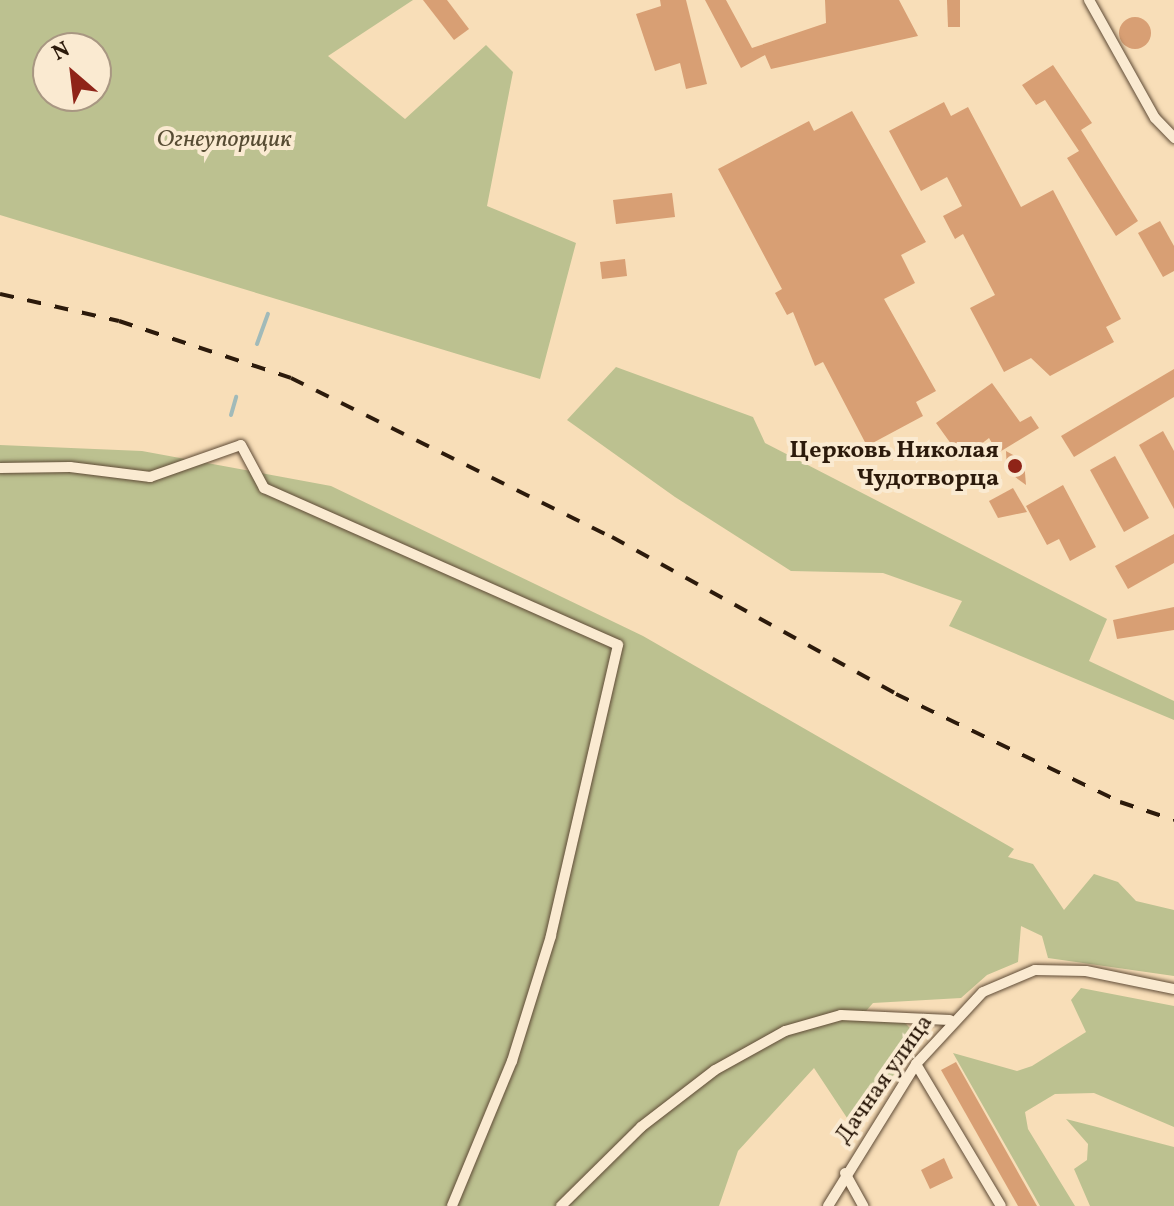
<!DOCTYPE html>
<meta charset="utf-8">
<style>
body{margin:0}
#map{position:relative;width:1174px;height:1206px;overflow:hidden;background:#f8deb8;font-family:Vollkorn,serif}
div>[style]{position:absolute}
.green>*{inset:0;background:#bcc190}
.stream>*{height:4px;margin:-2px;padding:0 2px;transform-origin:2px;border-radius:2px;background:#a1bab9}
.building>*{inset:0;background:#d89f74}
.round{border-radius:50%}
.roads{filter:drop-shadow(0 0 2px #5f4b36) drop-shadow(0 0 2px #5f4b36)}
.minor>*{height:10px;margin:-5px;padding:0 5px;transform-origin:5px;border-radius:5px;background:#faead1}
.rail>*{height:4px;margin-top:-2px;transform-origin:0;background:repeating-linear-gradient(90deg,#2c1a0b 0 14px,transparent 0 28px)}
.dots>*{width:22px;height:22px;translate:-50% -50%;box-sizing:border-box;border:4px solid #faead1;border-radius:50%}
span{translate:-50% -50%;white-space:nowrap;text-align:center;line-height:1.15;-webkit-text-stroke:8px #faead1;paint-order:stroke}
.park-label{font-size:24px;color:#574c33;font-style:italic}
.poi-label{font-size:24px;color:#2c1a0b;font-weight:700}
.right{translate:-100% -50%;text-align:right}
.street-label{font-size:24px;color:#2c1a0b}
.north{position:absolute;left:32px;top:32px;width:80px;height:80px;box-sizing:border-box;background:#faead1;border:2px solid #a89782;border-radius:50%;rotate:332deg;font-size:22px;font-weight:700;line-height:32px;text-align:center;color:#2c1a0b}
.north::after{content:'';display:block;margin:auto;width:28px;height:36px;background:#8f2418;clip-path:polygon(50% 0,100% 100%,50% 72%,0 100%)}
</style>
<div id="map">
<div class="green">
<i style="clip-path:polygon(evenodd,0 0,413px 0,328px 56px,405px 119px,486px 45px,513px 72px,487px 206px,576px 243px,540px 379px,0 215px,0 0,48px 48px,96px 48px,96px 96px,48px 96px,48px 48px)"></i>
<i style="clip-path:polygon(616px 367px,753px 417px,765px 443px,1107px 619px,1089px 661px,1174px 701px,1174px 720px,949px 626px,962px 601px,883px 573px,791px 571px,675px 497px,567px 420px)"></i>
<i style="clip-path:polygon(0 445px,142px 451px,331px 486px,643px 636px,1014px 849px,1008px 857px,1033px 864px,1064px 910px,1094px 874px,1118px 882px,1136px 901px,1174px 910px,1174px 976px,1048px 958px,1042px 936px,1021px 926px,1018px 962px,987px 975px,961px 998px,873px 1003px,860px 1018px,904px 1022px,920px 1038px,855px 1130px,814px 1068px,738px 1151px,719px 1206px,0 1206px)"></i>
<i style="clip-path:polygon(1081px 988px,1174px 1006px,1174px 1127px,1094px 1093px,1055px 1094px,1025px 1112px,1028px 1129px,1075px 1206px,1040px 1206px,953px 1053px,1017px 1071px,1032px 1066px,1086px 1032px,1071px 1000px)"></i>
<i style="clip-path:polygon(1066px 1119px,1174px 1147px,1174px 1206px,1090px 1206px,1074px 1169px,1087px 1160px,1088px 1144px)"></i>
</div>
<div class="stream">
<i style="left:257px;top:344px;width:32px;rotate:-70deg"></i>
<i style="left:231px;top:415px;width:19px;rotate:-74deg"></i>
</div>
<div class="building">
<i style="clip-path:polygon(423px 0,447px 0,469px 29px,454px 40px)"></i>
<i style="clip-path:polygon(660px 0,686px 0,707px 84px,686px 89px,680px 63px,655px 71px,636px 14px,661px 6px)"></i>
<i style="clip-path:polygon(705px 0,726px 0,752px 48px,826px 23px,825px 0,899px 0,918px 36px,771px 69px,765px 55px,741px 68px)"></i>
<i style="clip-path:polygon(947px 0,960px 0,960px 27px,948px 27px)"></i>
<i class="round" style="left:1119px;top:17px;width:32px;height:32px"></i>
<i style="clip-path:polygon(1053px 65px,1092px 123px,1081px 130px,1138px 221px,1116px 236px,1067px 158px,1079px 151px,1045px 100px,1036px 105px,1022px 85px)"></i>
<i style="clip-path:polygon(944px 102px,951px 116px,968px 107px,1021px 207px,1053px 190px,1121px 319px,1106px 327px,1114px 342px,1050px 376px,1031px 358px,1004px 372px,970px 308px,995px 295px,963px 234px,955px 239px,943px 216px,962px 206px,947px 177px,921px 191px,889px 131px)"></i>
<i style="clip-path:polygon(852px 111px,926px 242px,901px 255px,915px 283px,884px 299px,936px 391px,916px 402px,923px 416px,867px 446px,823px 362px,815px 366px,793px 312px,787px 315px,775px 293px,782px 289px,718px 169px,809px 121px,814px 131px)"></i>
<i style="clip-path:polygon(672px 193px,675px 217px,616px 224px,613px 200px)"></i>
<i style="clip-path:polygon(1160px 221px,1174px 246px,1174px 271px,1163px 277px,1138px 233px)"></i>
<i style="clip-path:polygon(625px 259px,627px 276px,602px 279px,600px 262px)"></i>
<i style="clip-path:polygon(1174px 369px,1174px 397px,1074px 457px,1061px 436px)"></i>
<i style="clip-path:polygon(992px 383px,1020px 422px,1031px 416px,1039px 428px,998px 453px,989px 438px,968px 454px,960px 443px,954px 448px,936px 423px)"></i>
<i style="clip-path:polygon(1163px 431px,1174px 451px,1174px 509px,1139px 445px)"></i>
<i style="clip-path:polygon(1006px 451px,1024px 461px,1026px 485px,1007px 471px)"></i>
<i style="clip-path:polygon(1115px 456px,1149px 518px,1124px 532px,1090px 470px)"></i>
<i style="clip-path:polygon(1063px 485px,1096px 547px,1070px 561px,1059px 539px,1047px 545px,1026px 506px)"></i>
<i style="clip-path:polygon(1013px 488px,1027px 512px,998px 518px,989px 501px)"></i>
<i style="clip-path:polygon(1174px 534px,1174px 563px,1128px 589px,1115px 566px)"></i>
<i style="clip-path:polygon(1174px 607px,1174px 630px,1117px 639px,1113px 620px)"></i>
<i style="clip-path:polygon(956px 1062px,1037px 1206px,1018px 1206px,941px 1070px)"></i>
<i style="clip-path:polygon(944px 1158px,953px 1178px,930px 1189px,921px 1170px)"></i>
</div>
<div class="roads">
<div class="minor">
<i style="left:1089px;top:0;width:135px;rotate:60.8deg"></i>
<i style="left:1155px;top:118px;width:28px;rotate:46deg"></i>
<i style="left:0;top:468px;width:70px;rotate:-0.8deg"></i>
<i style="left:70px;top:467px;width:81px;rotate:7.1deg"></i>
<i style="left:150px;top:477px;width:96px;rotate:-19.4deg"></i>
<i style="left:241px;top:445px;width:49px;rotate:61.9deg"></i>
<i style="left:264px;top:488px;width:387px;rotate:23.9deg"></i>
<i style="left:618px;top:645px;width:299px;rotate:103deg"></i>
<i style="left:551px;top:936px;width:131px;rotate:107.3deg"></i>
<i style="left:512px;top:1061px;width:157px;rotate:112.5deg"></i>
<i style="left:916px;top:1064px;width:165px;rotate:59.1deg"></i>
<i style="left:845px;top:1173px;width:38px;rotate:61deg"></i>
<i style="left:561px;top:1206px;width:112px;rotate:-44.6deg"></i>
<i style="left:641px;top:1127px;width:93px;rotate:-37.6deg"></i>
<i style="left:715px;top:1070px;width:80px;rotate:-29.1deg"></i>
<i style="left:785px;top:1031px;width:58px;rotate:-15.9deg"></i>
<i style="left:841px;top:1015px;width:109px;rotate:2.6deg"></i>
<i style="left:828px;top:1206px;width:167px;rotate:-58.2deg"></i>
<i style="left:916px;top:1064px;width:98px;rotate:-47.1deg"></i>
<i style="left:983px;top:992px;width:56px;rotate:-22.9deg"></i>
<i style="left:1035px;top:970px;width:51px;rotate:1.1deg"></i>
<i style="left:1086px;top:971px;width:90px;rotate:11.6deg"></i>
</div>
</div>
<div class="rail">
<i style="left:0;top:294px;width:122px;rotate:12.8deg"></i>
<i style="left:119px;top:321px;width:181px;rotate:18.3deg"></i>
<i style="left:291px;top:378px;width:358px;rotate:26.4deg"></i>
<i style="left:612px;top:537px;width:325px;rotate:28.9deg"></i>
<i style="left:896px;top:694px;width:249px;rotate:25.7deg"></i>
<i style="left:1120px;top:802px;width:57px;rotate:18.4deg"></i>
</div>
<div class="dots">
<i style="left:1015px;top:466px;background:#8f2418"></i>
</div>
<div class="park-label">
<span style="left:224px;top:141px">Огнеупорщик</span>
</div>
<div class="poi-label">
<span class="right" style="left:999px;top:466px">Церковь Николая<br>Чудотворца</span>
</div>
<div class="street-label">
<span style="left:885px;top:1080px;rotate:-55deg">Дачная улица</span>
</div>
<div class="north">N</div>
</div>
